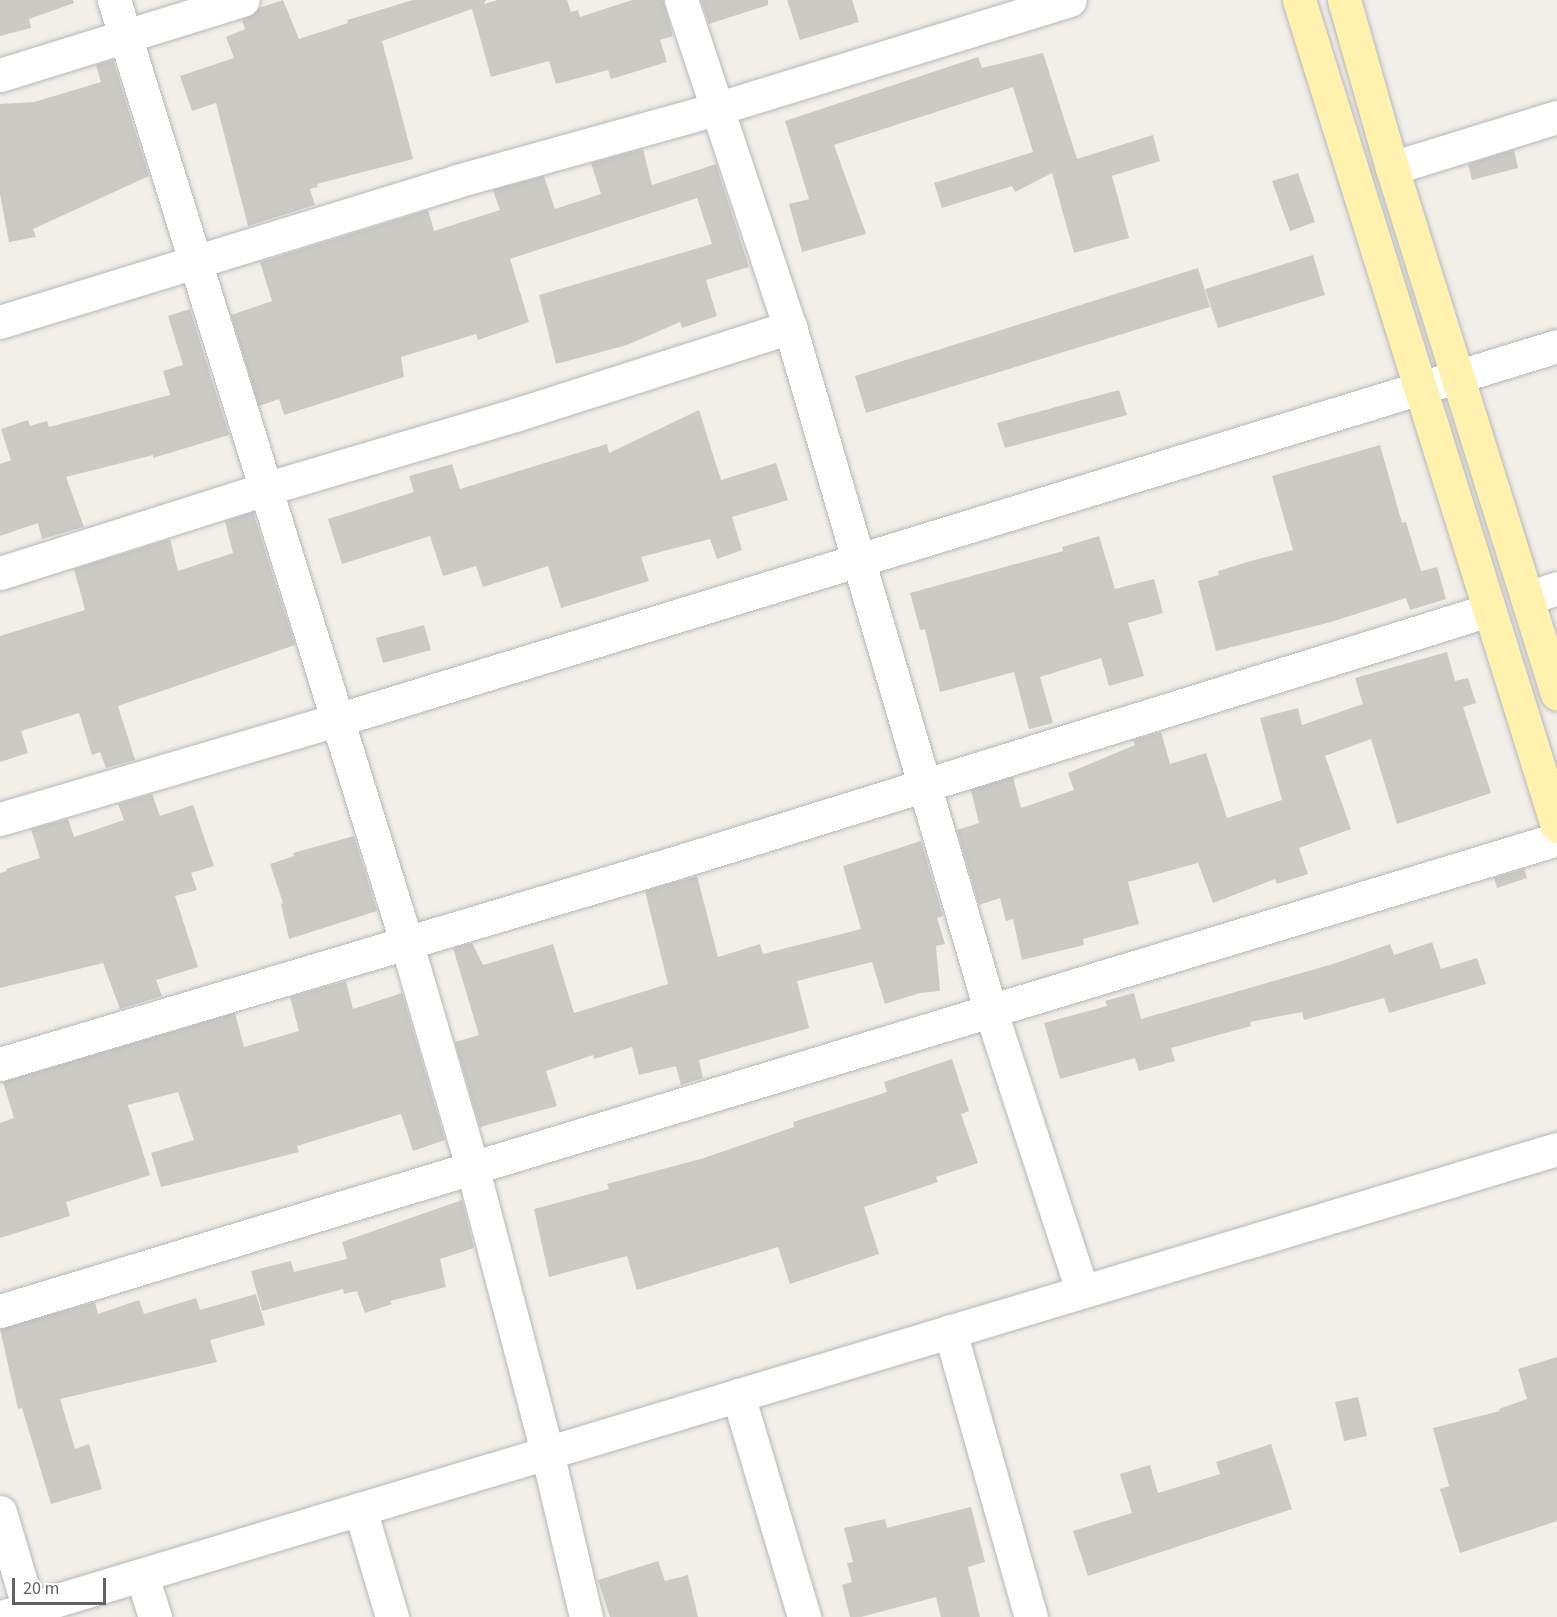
<!DOCTYPE html>
<style>
body{margin:0}
#map{position:relative;width:1557px;height:1617px;overflow:hidden;background:#f1efe8;font-family:"Source Sans 3",sans-serif}
div>[style]{position:absolute}
.building>*{inset:0;background:#cccac5}
.roads{filter:drop-shadow(0 0 2px #b5b8bc) drop-shadow(0 0 2px #b5b8bc)}
.minor>*{height:33px;margin:-16.5px;padding:0 16.5px;transform-origin:16.5px;border-radius:16.5px;background:#fff}
.major>*{height:33px;margin:-16.5px;padding:0 16.5px;transform-origin:16.5px;border-radius:16.5px;background:#fff2af}
span{translate:-50% -50%;white-space:nowrap;text-align:center;line-height:1.15;-webkit-text-stroke:4.5px #fff;paint-order:stroke}
.scale{position:absolute;left:12px;top:1578px;width:94px;height:27px;box-sizing:border-box;border:3px solid #5f6368;border-top:0;padding-left:8px;font-size:18px;line-height:21px;white-space:nowrap;color:#5f6368;-webkit-text-stroke:4px #fff;paint-order:stroke}
</style>
<div id="map">
<div class="building">
<i style="clip-path:polygon(0 0,73px 0,74px 3px,29px 19px,31px 28px,0 36px)"></i>
<i style="clip-path:polygon(283px 0,299px 39px,348px 23px,347px 20px,413px 0,486px 0,484px 4px,498px 0,567px 0,571px 12px,578px 10px,580px 17px,632px 0,663px 0,673px 36px,660px 40px,667px 62px,611px 79px,608px 70px,556px 84px,549px 61px,491px 77px,472px 9px,382px 41px,413px 159px,317px 184px,318px 187px,310px 189px,315px 205px,248px 226px,216px 103px,192px 111px,180px 76px,234px 58px,226px 37px,245px 29px,242px 20px,256px 13px,259px 8px)"></i>
<i style="clip-path:polygon(701px 0,768px 0,768px 5px,709px 24px)"></i>
<i style="clip-path:polygon(787px 0,852px 0,859px 22px,800px 40px)"></i>
<i style="clip-path:polygon(1043px 53px,1077px 159px,1153px 135px,1160px 161px,1112px 176px,1129px 238px,1074px 253px,1052px 173px,1015px 192px,1012px 186px,942px 208px,934px 183px,1033px 152px,1013px 87px,834px 145px,866px 234px,802px 252px,789px 204px,809px 199px,785px 121px,978px 57px,982px 68px)"></i>
<i style="clip-path:polygon(113px 60px,149px 176px,33px 229px,36px 237px,9px 242px,0 194px,0 104px,34px 102px,101px 82px,96px 65px)"></i>
<i style="clip-path:polygon(643px 149px,652px 185px,716px 164px,749px 267px,706px 280px,717px 316px,682px 328px,680px 322px,627px 345px,556px 364px,539px 295px,712px 244px,697px 198px,510px 259px,529px 322px,478px 340px,476px 334px,401px 357px,404px 377px,284px 415px,279px 399px,259px 406px,231px 315px,272px 301px,260px 262px,428px 210px,434px 231px,500px 210px,493px 190px,544px 176px,555px 209px,601px 194px,591px 163px)"></i>
<i style="clip-path:polygon(1514px 150px,1518px 168px,1472px 180px,1468px 164px)"></i>
<i style="clip-path:polygon(1298px 173px,1315px 222px,1290px 231px,1272px 181px)"></i>
<i style="clip-path:polygon(1313px 255px,1325px 295px,1218px 328px,1205px 289px)"></i>
<i style="clip-path:polygon(1198px 268px,1210px 307px,866px 413px,855px 376px)"></i>
<i style="clip-path:polygon(190px 309px,229px 435px,153px 458px,153px 455px,66px 477px,84px 527px,42px 539px,38px 523px,0 536px,0 464px,11px 460px,1px 429px,28px 420px,30px 426px,47px 421px,49px 427px,170px 395px,163px 371px,183px 365px,168px 316px)"></i>
<i style="clip-path:polygon(1119px 390px,1127px 415px,1005px 448px,997px 423px)"></i>
<i style="clip-path:polygon(699px 410px,721px 480px,776px 463px,788px 500px,732px 517px,742px 550px,717px 559px,710px 539px,641px 557px,649px 581px,561px 608px,548px 566px,483px 587px,476px 566px,443px 576px,430px 536px,342px 564px,328px 519px,414px 492px,409px 476px,452px 464px,460px 489px,607px 444px,609px 453px)"></i>
<i style="clip-path:polygon(1380px 445px,1402px 523px,1406px 522px,1421px 571px,1437px 567px,1446px 599px,1410px 610px,1406px 598px,1331px 622px,1216px 651px,1198px 581px,1219px 575px,1218px 571px,1251px 561px,1293px 550px,1272px 476px)"></i>
<i style="clip-path:polygon(253px 512px,295px 645px,118px 706px,135px 760px,106px 768px,100px 752px,92px 755px,79px 713px,21px 731px,28px 753px,0 762px,0 636px,85px 610px,74px 569px,170px 539px,178px 571px,233px 553px,225px 521px)"></i>
<i style="clip-path:polygon(1099px 536px,1115px 589px,1154px 579px,1163px 613px,1128px 623px,1144px 676px,1109px 686px,1101px 658px,1040px 677px,1053px 723px,1029px 729px,1014px 672px,940px 692px,925px 629px,920px 630px,910px 593px,1063px 551px,1062px 547px)"></i>
<i style="clip-path:polygon(424px 625px,431px 650px,383px 663px,376px 638px)"></i>
<i style="clip-path:polygon(1447px 652px,1455px 681px,1468px 678px,1476px 703px,1463px 707px,1491px 793px,1397px 824px,1371px 739px,1325px 756px,1351px 829px,1299px 848px,1308px 874px,1277px 884px,1275px 879px,1213px 903px,1198px 863px,1128px 882px,1139px 924px,1083px 939px,1084px 945px,1022px 960px,1013px 919px,1006px 921px,1000px 898px,979px 905px,957px 830px,979px 823px,971px 790px,1013px 777px,1021px 808px,1074px 790px,1068px 773px,1135px 745px,1133px 740px,1161px 732px,1170px 764px,1206px 753px,1227px 818px,1282px 800px,1260px 718px,1298px 708px,1302px 725px,1363px 704px,1355px 678px)"></i>
<i style="clip-path:polygon(152px 794px,160px 816px,193px 805px,214px 866px,191px 873px,197px 890px,175px 896px,198px 967px,156px 980px,162px 996px,120px 1009px,103px 963px,0 988px,0 873px,7px 871px,6px 869px,40px 858px,31px 829px,68px 819px,74px 837px,124px 820px,118px 804px)"></i>
<i style="clip-path:polygon(354px 836px,377px 911px,289px 939px,281px 904px,283px 903px,270px 864px,294px 856px,293px 853px)"></i>
<i style="clip-path:polygon(921px 841px,943px 916px,937px 918px,945px 944px,936px 946px,940px 991px,920px 993px,885px 1004px,872px 962px,797px 981px,809px 1028px,699px 1060px,703px 1078px,681px 1085px,676px 1066px,639px 1075px,632px 1047px,594px 1059px,593px 1055px,546px 1071px,557px 1106px,480px 1127px,455px 1042px,479px 1035px,453px 948px,472px 943px,483px 965px,553px 944px,574px 1013px,668px 984px,645px 891px,697px 876px,718px 957px,760px 944px,763px 954px,861px 929px,843px 866px)"></i>
<i style="clip-path:polygon(1524px 869px,1527px 878px,1497px 888px,1494px 878px)"></i>
<i style="clip-path:polygon(1432px 942px,1441px 969px,1477px 958px,1486px 984px,1389px 1013px,1384px 998px,1304px 1020px,1302px 1012px,1250px 1022px,1251px 1026px,1171px 1048px,1175px 1061px,1139px 1071px,1135px 1058px,1060px 1079px,1044px 1023px,1107px 1006px,1105px 1001px,1134px 993px,1141px 1019px,1333px 964px,1390px 944px,1394px 955px)"></i>
<i style="clip-path:polygon(346px 981px,353px 1009px,402px 993px,445px 1140px,413px 1151px,401px 1114px,297px 1146px,299px 1152px,161px 1187px,151px 1153px,194px 1140px,178px 1092px,128px 1105px,150px 1175px,66px 1202px,70px 1216px,0 1238px,0 1123px,14px 1118px,3px 1082px,235px 1013px,244px 1047px,299px 1031px,290px 997px)"></i>
<i style="clip-path:polygon(952px 1059px,969px 1111px,961px 1114px,978px 1163px,936px 1177px,938px 1182px,864px 1207px,879px 1254px,790px 1284px,778px 1247px,637px 1290px,627px 1256px,549px 1277px,534px 1209px,609px 1189px,607px 1184px,704px 1158px,794px 1127px,793px 1122px,887px 1092px,884px 1082px)"></i>
<i style="clip-path:polygon(462px 1200px,474px 1248px,440px 1259px,446px 1287px,390px 1301px,392px 1304px,365px 1313px,357px 1291px,344px 1294px,343px 1289px,262px 1311px,251px 1271px,291px 1261px,294px 1272px,347px 1259px,342px 1242px)"></i>
<i style="clip-path:polygon(256px 1294px,265px 1325px,210px 1340px,217px 1362px,60px 1399px,75px 1449px,89px 1444px,102px 1489px,51px 1504px,22px 1408px,18px 1409px,0 1329px,95px 1302px,98px 1314px,139px 1300px,144px 1314px,196px 1298px,200px 1310px)"></i>
<i style="clip-path:polygon(1557px 1357px,1557px 1521px,1460px 1553px,1440px 1489px,1449px 1486px,1433px 1428px,1500px 1411px,1499px 1409px,1527px 1399px,1518px 1369px)"></i>
<i style="clip-path:polygon(1358px 1397px,1367px 1436px,1344px 1441px,1335px 1402px)"></i>
<i style="clip-path:polygon(1271px 1444px,1292px 1509px,1088px 1576px,1073px 1531px,1132px 1513px,1120px 1474px,1150px 1465px,1158px 1493px,1220px 1474px,1216px 1462px)"></i>
<i style="clip-path:polygon(971px 1507px,985px 1562px,968px 1567px,980px 1617px,941px 1617px,936px 1597px,861px 1617px,850px 1617px,842px 1585px,852px 1582px,847px 1563px,853px 1562px,844px 1528px,885px 1519px,887px 1528px)"></i>
<i style="clip-path:polygon(658px 1561px,665px 1581px,688px 1575px,698px 1617px,610px 1617px,598px 1580px)"></i>
</div>
<div class="roads">
<div class="minor">
<i style="left:114px;top:0;width:985px;rotate:72.76deg"></i>
<i style="left:406px;top:941px;width:234px;rotate:73.7deg"></i>
<i style="left:472px;top:1166px;width:296px;rotate:75.3deg"></i>
<i style="left:547px;top:1452px;width:170px;rotate:76.7deg"></i>
<i style="left:681px;top:0;width:345px;rotate:71.6deg"></i>
<i style="left:790px;top:327px;width:711px;rotate:73.66deg"></i>
<i style="left:990px;top:1009px;width:297px;rotate:71.9deg"></i>
<i style="left:0;top:75px;width:254px;rotate:-17.2deg"></i>
<i style="left:1392px;top:168px;width:173px;rotate:-17.2deg"></i>
<i style="left:0;top:322px;width:478px;rotate:-17.1deg"></i>
<i style="left:457px;top:181px;width:269px;rotate:-15.5deg"></i>
<i style="left:716px;top:109px;width:370px;rotate:-17.1deg"></i>
<i style="left:0;top:573px;width:278px;rotate:-17.6deg"></i>
<i style="left:265px;top:489px;width:264px;rotate:-16.5deg"></i>
<i style="left:518px;top:414px;width:286px;rotate:-17.7deg"></i>
<i style="left:1527px;top:598px;width:32px;rotate:-18deg"></i>
<i style="left:0;top:819px;width:351px;rotate:-16.4deg"></i>
<i style="left:337px;top:720px;width:1276px;rotate:-17.04deg"></i>
<i style="left:0;top:1064px;width:700px;rotate:-16.6deg"></i>
<i style="left:671px;top:864px;width:857px;rotate:-17.25deg"></i>
<i style="left:0;top:1311px;width:1627px;rotate:-16.86deg"></i>
<i style="left:950px;top:1331px;width:297px;rotate:74.2deg"></i>
<i style="left:738px;top:1395px;width:232px;rotate:73.4deg"></i>
<i style="left:360px;top:1509px;width:113px;rotate:73.5deg"></i>
<i style="left:0;top:1512px;width:101px;rotate:73.4deg"></i>
<i style="left:142px;top:1576px;width:43px;rotate:72.4deg"></i>
<i style="left:1px;top:1617px;width:1625px;rotate:-16.74deg"></i>
</div>
<div class="major">
<i style="left:1299px;top:0;width:865px;rotate:72.65deg"></i>
<i style="left:1344px;top:0;width:175px;rotate:74.1deg"></i>
<i style="left:1392px;top:168px;width:551px;rotate:72.58deg"></i>
</div>
</div>
<div class="scale">20 m</div>
</div>
